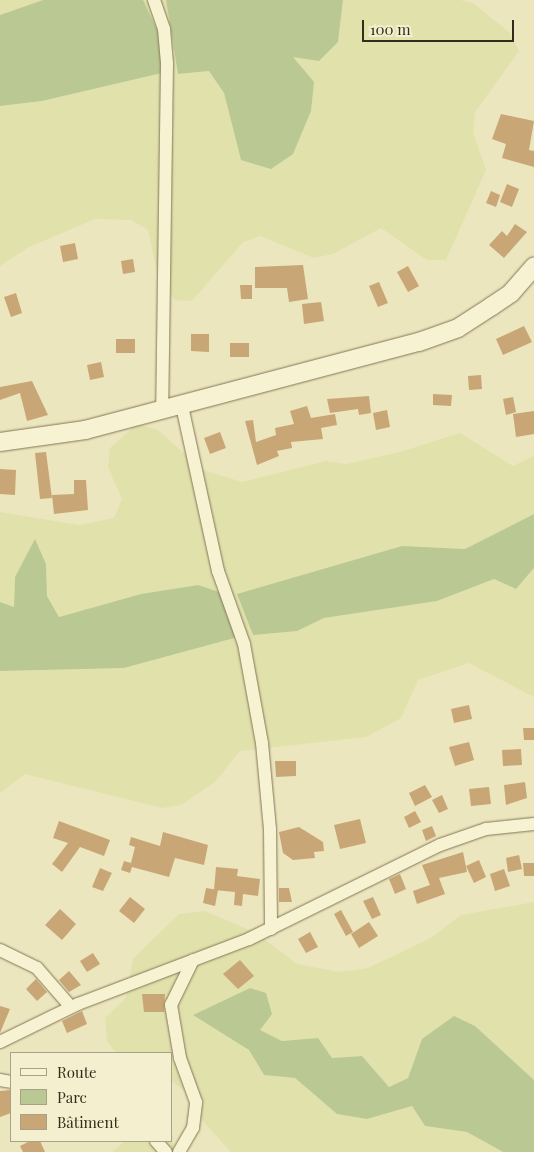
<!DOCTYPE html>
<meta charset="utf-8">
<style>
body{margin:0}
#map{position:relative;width:534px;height:1152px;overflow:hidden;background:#ece6be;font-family:"Playfair Display",serif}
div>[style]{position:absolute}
.farmland>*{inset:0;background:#e1e1ac}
.green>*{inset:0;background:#bac993}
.building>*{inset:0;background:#c9a675}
.roads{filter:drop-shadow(0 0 1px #837658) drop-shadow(0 0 1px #837658)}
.street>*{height:12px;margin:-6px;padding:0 6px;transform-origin:6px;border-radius:6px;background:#f7f2d1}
.secondary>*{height:18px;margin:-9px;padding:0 9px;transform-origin:9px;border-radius:9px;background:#f7f2d1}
span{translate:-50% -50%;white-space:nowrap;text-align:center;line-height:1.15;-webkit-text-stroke:5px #f4efce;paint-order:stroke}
.legend{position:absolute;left:10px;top:1052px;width:162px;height:90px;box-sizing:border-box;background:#f4efce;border:1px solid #a7a187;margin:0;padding:6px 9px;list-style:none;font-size:15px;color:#332b1c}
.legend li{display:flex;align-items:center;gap:10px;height:25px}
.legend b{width:25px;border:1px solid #a7a187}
.scale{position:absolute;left:362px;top:20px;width:152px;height:22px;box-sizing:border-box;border:2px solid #332b1c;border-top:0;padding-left:6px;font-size:15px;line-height:18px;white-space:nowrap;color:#332b1c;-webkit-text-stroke:4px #f4efce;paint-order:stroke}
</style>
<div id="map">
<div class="farmland">
<i style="clip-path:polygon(0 0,43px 0,0 15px)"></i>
<i style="clip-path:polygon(143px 0,166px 0,178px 74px,209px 71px,224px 93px,241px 160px,292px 56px,338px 42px,343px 0,460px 0,473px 3px,510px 33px,519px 51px,475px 112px,473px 132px,486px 170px,446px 260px,427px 260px,381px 228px,333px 254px,314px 258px,260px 236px,243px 242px,192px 301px,174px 300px,156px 268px,148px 230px,131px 220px,95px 219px,29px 247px,0 266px,0 106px,42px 101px,162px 73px)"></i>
<i style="clip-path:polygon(137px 424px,158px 430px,203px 470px,242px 482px,326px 461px,346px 464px,400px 452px,460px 433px,513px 466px,534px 456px,534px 514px,465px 549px,402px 546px,238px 594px,253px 635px,296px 631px,324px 618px,437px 601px,494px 579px,516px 589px,534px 568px,534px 697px,469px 663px,418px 680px,401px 718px,366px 737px,240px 751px,215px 782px,181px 805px,162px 808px,25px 774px,0 793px,0 671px,124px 668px,238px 637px,198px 585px,141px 594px,59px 617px,47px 596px,46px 564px,35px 540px,15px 577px,14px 607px,0 602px,0 512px,79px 525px,114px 518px,122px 499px,108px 467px,110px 448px)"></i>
<i style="clip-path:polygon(534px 902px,534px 1080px,475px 1026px,422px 1039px,408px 1078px,389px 1087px,362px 1056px,332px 1058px,318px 1038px,282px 1041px,259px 1030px,250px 988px,193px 1015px,249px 1050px,264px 1075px,295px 1078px,337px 1114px,367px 1119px,412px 1106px,425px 1126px,467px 1132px,503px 1152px,231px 1152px,196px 1114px,193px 1097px,171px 1081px,171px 1053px,116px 1053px,107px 1041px,105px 1018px,126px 998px,133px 959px,179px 914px,205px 911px,256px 933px,297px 964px,340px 972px,368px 968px,431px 938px,461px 915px)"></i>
<i style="clip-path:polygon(171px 1121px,174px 1152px,112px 1152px,125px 1141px,171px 1141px)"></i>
</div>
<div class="green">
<i style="clip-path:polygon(43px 0,143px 0,160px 36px,162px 73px,42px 101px,0 106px,0 15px)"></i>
<i style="clip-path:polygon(166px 0,343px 0,338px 42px,319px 61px,293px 57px,314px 82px,311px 111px,293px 154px,271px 169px,241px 160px,224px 93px,209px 71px,178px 74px)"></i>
<i style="clip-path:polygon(534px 514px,534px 568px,516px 589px,494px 579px,437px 601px,324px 618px,297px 631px,253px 635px,237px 594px,402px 546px,465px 549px)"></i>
<i style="clip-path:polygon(35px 539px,46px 564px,47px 596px,59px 617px,141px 594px,198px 585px,222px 593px,238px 637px,124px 668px,0 671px,0 602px,14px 607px,15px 577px)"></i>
<i style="clip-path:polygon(250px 988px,266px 993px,272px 1014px,260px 1030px,282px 1041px,318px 1038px,332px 1058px,362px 1056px,389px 1087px,408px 1078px,422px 1039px,454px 1016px,475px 1026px,534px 1080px,534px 1152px,503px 1152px,467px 1132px,425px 1126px,412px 1106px,367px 1119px,337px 1114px,295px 1078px,264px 1075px,249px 1050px,193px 1015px)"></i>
</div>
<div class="building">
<i style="clip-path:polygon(501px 114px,534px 121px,529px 150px,534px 151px,534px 167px,502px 158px,506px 144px,492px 139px)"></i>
<i style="clip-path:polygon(507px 184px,519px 189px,512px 207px,500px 202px)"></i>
<i style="clip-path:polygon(491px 191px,500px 195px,496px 207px,486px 203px)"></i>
<i style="clip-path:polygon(515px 224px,527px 232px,504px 258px,489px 245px,502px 231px,507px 236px)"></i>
<i style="clip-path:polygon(75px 243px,78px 259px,63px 262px,60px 246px)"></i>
<i style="clip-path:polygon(133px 259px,135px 272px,123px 274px,121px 261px)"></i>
<i style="clip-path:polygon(303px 265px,308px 299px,289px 302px,287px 288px,255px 288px,255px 267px)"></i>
<i style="clip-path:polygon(408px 266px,419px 286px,408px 292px,397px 272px)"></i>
<i style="clip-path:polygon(379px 282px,388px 303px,378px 307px,369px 286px)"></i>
<i style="clip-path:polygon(240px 285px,252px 285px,252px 299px,241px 299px)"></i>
<i style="clip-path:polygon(16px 293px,22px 313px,11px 317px,4px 297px)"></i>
<i style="clip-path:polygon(321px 302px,324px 321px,304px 324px,302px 304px)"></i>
<i style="clip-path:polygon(524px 326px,532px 342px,503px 355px,496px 339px)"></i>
<i style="clip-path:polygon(191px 334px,209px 334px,209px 352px,191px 351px)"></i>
<i style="clip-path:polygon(116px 339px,135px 339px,135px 353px,116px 353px)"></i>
<i style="clip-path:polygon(230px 343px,249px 343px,249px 357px,230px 357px)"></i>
<i style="clip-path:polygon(101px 362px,104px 377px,90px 380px,87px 365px)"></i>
<i style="clip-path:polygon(481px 375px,482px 389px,469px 390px,468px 376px)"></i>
<i style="clip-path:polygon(32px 381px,48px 415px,27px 421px,20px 393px,0 400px,0 387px)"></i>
<i style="clip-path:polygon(433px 394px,452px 395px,451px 406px,433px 405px)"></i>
<i style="clip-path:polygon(369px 396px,371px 413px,359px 415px,358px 409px,330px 413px,327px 399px)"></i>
<i style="clip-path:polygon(513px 397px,516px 412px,506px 415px,503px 399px)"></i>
<i style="clip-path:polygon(307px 406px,311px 418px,335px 414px,337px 425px,321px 428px,323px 439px,291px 442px,292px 448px,277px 451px,279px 456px,257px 465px,245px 421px,253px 420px,256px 442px,276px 435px,275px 428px,294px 424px,290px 411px)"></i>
<i style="clip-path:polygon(387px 410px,390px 427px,376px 430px,373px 413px)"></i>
<i style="clip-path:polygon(534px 411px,534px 434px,516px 437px,513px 414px)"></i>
<i style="clip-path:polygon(220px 432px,226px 448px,210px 454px,204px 438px)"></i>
<i style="clip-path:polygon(46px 452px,52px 498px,40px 499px,35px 453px)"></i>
<i style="clip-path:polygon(0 469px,16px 470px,15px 495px,0 494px)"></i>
<i style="clip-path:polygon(74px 480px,86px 480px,88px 510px,54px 514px,52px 495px,74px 494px)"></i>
<i style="clip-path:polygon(469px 705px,472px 719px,454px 723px,451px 709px)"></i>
<i style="clip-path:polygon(523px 728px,534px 728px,534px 740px,524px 740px)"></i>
<i style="clip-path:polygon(469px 742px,474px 760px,455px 766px,449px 747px)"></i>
<i style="clip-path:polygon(521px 749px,522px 765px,503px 766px,502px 750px)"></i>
<i style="clip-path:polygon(275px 761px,296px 761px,296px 776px,276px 777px)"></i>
<i style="clip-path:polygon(525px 782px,527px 798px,506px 805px,504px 785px)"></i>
<i style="clip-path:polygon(425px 785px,432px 797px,415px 806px,409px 793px)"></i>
<i style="clip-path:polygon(489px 787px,491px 804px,471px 806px,469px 789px)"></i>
<i style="clip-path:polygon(442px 795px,448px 809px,439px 813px,432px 800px)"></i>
<i style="clip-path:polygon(415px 811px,421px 822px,409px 828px,404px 817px)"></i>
<i style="clip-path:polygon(360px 819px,366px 843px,340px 849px,334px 825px)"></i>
<i style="clip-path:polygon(59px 821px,110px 840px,104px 856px,80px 847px,62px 872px,52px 864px,68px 843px,53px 838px)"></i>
<i style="clip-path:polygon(432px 826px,436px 836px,426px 841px,422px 830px)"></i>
<i style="clip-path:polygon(299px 827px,323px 842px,324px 851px,314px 852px,315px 858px,293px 860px,283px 853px,279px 832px)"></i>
<i style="clip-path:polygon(163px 832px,208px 845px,204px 865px,175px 858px,169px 877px,132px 867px,130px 873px,121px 870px,124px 861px,131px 863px,135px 847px,129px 845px,131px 837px,160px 846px)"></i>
<i style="clip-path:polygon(463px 852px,467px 872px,439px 878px,445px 894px,417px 904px,413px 891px,430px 885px,422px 865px)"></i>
<i style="clip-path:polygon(519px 855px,522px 869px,508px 872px,506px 858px)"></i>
<i style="clip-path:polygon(479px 860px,486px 877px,474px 883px,466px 866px)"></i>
<i style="clip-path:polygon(523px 863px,534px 863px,534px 876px,524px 876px)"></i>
<i style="clip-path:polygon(216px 867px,238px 869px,237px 876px,260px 879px,258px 896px,243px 894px,242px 906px,234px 905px,235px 892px,214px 890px)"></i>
<i style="clip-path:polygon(100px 868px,112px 873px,103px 891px,92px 887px)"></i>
<i style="clip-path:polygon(504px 869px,510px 886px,495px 891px,490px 874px)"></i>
<i style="clip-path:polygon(400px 874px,406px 889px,395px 894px,389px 879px)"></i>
<i style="clip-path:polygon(206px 888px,218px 890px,215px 906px,203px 903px)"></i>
<i style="clip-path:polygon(279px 888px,289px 888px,292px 902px,279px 902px)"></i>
<i style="clip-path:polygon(130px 897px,145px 909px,134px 923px,119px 911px)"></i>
<i style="clip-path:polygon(373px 897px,381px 915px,372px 919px,363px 901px)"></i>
<i style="clip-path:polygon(60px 909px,76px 924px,62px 940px,45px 925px)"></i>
<i style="clip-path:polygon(341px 910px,353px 932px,346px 936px,334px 914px)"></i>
<i style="clip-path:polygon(369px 922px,378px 936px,359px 948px,351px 934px)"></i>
<i style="clip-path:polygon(310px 932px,318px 947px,306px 953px,298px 939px)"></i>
<i style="clip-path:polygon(93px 953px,100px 964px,87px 972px,80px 961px)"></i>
<i style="clip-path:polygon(240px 960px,254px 976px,238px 989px,223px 974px)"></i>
<i style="clip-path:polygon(69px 971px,81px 985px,69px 992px,59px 980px)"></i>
<i style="clip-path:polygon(36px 979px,47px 992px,37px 1001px,26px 989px)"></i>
<i style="clip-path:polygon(142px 994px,165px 994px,164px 1012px,144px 1012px)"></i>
<i style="clip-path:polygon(0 1006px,10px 1009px,0 1033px)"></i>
<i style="clip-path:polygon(82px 1011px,87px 1024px,67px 1033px,62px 1021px)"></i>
<i style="clip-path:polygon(11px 1090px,11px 1113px,0 1117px,0 1091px)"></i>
<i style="clip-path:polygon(30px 1141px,40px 1141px,45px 1152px,23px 1152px,20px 1146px)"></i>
</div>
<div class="roads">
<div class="street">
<i style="left:154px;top:0;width:31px;rotate:71deg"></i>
<i style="left:164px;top:29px;width:34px;rotate:85deg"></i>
<i style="left:167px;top:63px;width:347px;rotate:90.8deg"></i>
<i style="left:182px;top:406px;width:169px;rotate:77.7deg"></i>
<i style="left:218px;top:571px;width:77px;rotate:70.4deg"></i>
<i style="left:244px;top:644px;width:101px;rotate:79.7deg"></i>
<i style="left:262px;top:743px;width:86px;rotate:84.7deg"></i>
<i style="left:270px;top:829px;width:100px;rotate:89.4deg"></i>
<i style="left:0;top:950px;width:41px;rotate:25.9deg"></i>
<i style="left:37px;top:968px;width:52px;rotate:48.9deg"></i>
<i style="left:0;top:1042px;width:87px;rotate:-26deg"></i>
<i style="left:78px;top:1004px;width:183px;rotate:-20.8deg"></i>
<i style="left:249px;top:939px;width:213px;rotate:-26.2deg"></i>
<i style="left:440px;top:845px;width:49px;rotate:-19.2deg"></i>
<i style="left:486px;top:829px;width:48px;rotate:-5.9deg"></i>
<i style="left:0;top:1080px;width:11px;rotate:10deg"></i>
<i style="left:156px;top:1141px;width:15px;rotate:48deg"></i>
<i style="left:179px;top:1152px;width:28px;rotate:-60deg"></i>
<i style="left:193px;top:1128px;width:26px;rotate:-83deg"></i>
<i style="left:196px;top:1102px;width:47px;rotate:-110deg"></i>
<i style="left:180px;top:1058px;width:54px;rotate:-99.6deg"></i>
<i style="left:171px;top:1005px;width:50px;rotate:-63.9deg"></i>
</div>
<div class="secondary">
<i style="left:0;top:442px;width:86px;rotate:-8deg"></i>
<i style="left:85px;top:430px;width:345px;rotate:-14.8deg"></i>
<i style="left:419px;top:342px;width:41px;rotate:-19.7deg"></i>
<i style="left:458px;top:328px;width:40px;rotate:-32.9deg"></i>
<i style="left:492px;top:306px;width:23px;rotate:-34deg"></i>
<i style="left:511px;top:293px;width:35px;rotate:-49deg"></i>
</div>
</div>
<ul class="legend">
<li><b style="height:6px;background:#f7f2d1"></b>Route</li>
<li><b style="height:14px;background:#bac993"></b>Parc</li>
<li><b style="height:14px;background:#c9a675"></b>Bâtiment</li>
</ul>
<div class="scale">100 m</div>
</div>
